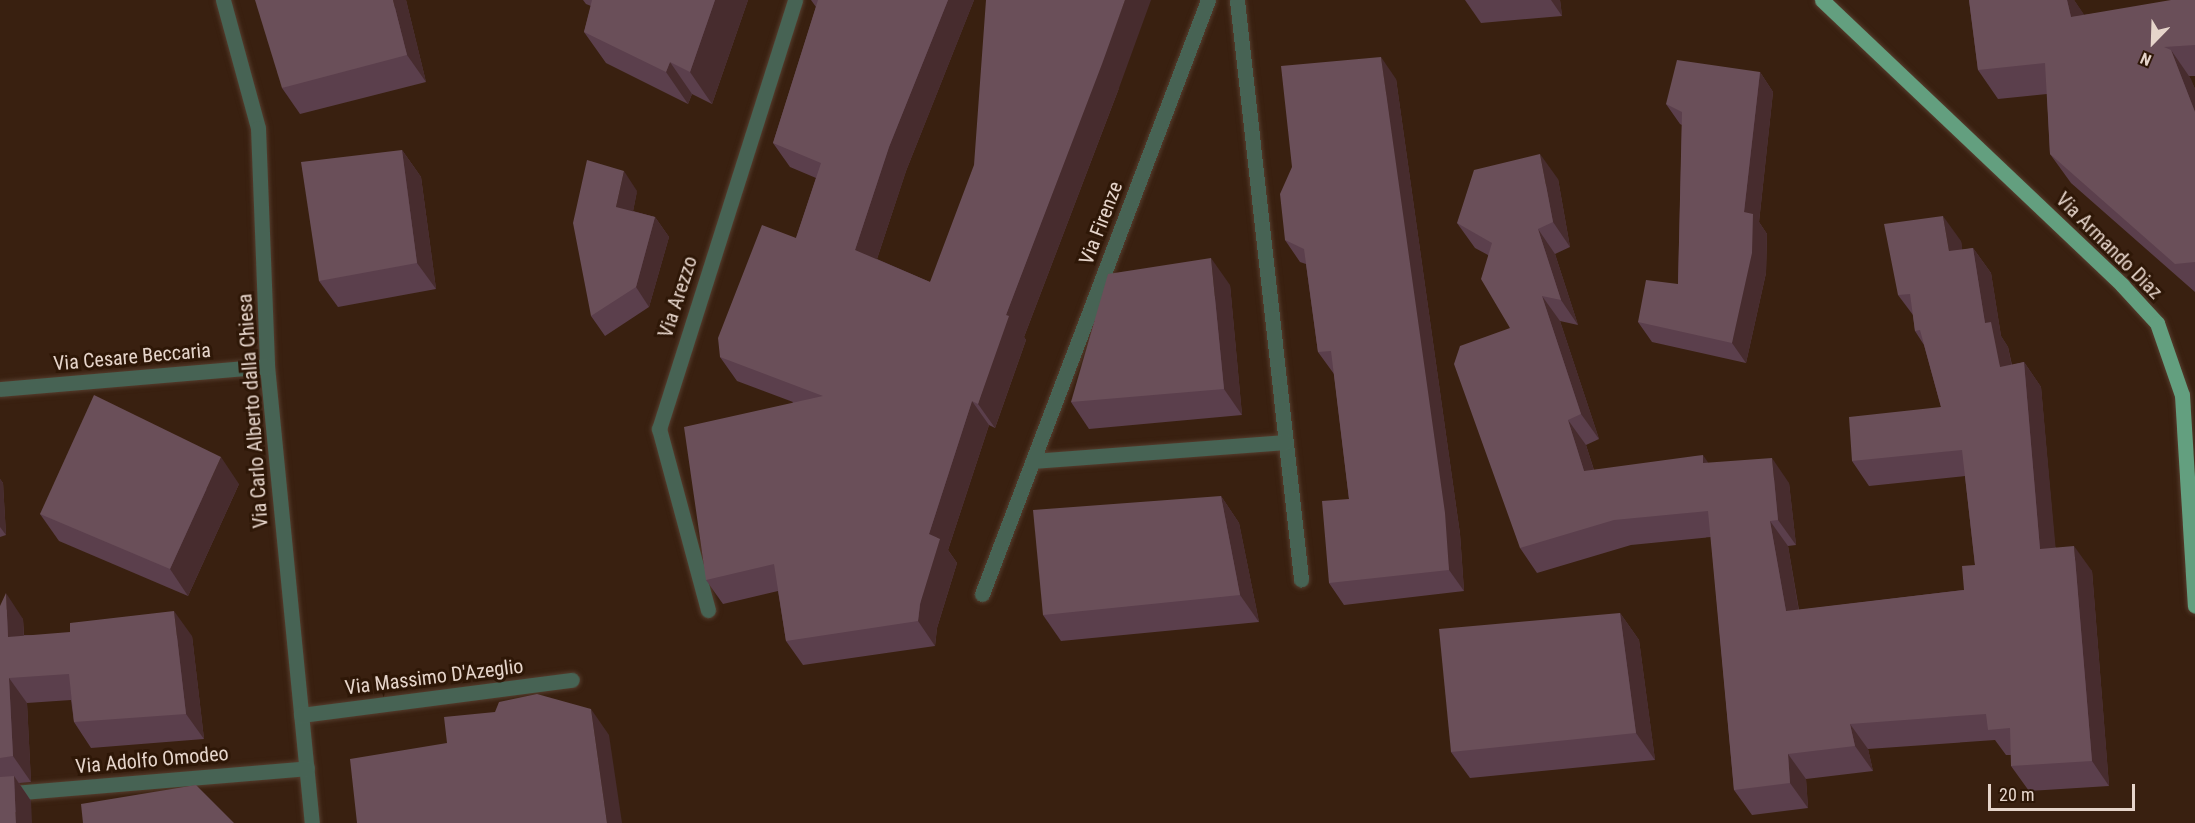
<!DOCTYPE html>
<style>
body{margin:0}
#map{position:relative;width:2195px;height:823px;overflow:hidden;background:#392010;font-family:"Roboto Condensed",sans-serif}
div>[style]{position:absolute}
.roads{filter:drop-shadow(0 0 2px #553d2e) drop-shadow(0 0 2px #553d2e)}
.minor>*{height:15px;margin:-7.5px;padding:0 7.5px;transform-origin:7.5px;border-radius:7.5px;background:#476354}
.major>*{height:15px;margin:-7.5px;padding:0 7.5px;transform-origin:7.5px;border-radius:7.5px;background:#639f7f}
.wall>*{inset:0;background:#5b3f4c}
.shaded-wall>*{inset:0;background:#472c2e}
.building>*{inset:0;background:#6a4f59}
span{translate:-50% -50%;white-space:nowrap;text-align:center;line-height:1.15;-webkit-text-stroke:6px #2e1707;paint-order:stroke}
.street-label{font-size:20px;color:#e6d5cb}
.north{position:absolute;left:2123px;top:12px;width:60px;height:60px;-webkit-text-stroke:4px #2e1707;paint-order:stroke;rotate:203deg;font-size:16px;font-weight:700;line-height:24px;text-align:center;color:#e6d5cb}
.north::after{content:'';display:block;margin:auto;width:21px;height:27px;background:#e6d5cb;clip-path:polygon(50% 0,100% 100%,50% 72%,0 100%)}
.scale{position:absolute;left:1988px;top:784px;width:147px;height:27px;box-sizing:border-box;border:3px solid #e6d5cb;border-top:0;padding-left:8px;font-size:18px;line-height:21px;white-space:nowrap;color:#e6d5cb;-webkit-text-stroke:4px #2e1707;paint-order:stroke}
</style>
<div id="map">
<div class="roads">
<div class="minor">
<i style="left:223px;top:0;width:133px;rotate:74.7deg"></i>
<i style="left:258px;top:128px;width:238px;rotate:87.8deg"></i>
<i style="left:267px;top:366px;width:459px;rotate:84.4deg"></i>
<i style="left:1237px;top:0;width:583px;rotate:83.69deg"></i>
<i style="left:0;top:389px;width:268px;rotate:-4.9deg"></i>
<i style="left:1033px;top:461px;width:253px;rotate:-4.3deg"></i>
<i style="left:982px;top:594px;width:636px;rotate:-69.17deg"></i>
<i style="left:708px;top:610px;width:188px;rotate:-105.1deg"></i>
<i style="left:659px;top:429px;width:450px;rotate:-72.4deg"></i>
<i style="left:301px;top:715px;width:273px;rotate:-7.4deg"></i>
<i style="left:0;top:794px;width:308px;rotate:-4.8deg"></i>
</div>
<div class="major">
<i style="left:1822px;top:0;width:414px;rotate:43.5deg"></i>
<i style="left:2122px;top:285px;width:52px;rotate:47.4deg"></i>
<i style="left:2157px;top:323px;width:76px;rotate:70.9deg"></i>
<i style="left:2182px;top:395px;width:211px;rotate:86.5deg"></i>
</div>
</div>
<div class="wall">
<i style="clip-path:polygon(406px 0,426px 82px,300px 114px,282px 88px)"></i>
<i style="clip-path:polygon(583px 0,748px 0,712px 104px,692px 94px,688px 104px,606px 63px,584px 32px,591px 6px,586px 4px)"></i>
<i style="clip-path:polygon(811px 0,974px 0,906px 171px,877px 259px,930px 282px,1119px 88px,1024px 337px,1026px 340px,995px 428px,989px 425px,948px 550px,957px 563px,937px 628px,935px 646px,803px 665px,786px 641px,778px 591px,723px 604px,706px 580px,793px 402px,737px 381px,720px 357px,796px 238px,816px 178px,790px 167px,773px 143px,816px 7px)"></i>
<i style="clip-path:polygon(1465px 0,1560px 0,1562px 16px,1481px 23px)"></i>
<i style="clip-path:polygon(1969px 0,2074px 0,2084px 15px,2195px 0,2195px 76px,2189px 76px,2195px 89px,2195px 292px,2071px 183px,2050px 154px,2047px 94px,1998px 99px,1978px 70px)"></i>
<i style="clip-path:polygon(1760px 72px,1773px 92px,1759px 222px,1767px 234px,1766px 273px,1746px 363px,1652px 342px,1638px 322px,1678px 284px,1682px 125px,1680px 124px,1666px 104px)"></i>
<i style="clip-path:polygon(1396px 79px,1460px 534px,1464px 591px,1344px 605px,1329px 583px,1349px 499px,1334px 374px,1318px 352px,1306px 264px,1300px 262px,1285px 240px)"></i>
<i style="clip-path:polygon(402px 150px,421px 177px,436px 289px,338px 307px,319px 281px)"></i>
<i style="clip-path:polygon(1558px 179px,1570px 247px,1555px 254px,1578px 325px,1560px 321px,1599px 439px,1586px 445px,1594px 470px,1708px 463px,1789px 483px,1796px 545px,1788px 546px,1799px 610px,1964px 590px,1975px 565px,1965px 476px,1869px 486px,1852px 461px,1941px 407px,1924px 345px,1915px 331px,1913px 315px,1898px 295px,1961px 241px,1962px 250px,1973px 248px,1991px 273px,2001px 336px,2008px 347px,2012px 365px,2024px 362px,2041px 387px,2055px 547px,2092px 571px,2109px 786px,2029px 791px,2011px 766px,2011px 755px,2006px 755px,1995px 740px,1868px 749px,1873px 771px,1806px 779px,1808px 808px,1752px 815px,1734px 790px,1711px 537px,1631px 545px,1537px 573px,1520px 548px,1510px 328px,1488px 255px,1475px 248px,1457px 223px)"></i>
<i style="clip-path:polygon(637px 191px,633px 211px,655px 217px,669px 237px,649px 307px,605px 336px,591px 316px)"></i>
<i style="clip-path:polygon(1230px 285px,1242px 415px,1089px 429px,1071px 402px)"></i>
<i style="clip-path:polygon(0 479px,3px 483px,6px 535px,0 537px)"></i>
<i style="clip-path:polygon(239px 484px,188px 596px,59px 541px,40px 514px)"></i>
<i style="clip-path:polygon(1221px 496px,1239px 523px,1259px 622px,1061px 641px,1043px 615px)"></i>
<i style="clip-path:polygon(0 606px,23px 619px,24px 635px,192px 636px,204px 739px,91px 748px,74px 722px,71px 700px,27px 703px,31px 782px,19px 783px,31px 801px,0 823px)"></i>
<i style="clip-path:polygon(1620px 613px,1639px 640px,1655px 760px,1470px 778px,1451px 752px)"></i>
</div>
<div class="shaded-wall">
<i style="clip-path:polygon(393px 0,406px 0,426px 82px,407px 55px)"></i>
<i style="clip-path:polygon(715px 0,748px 0,712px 104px,690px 72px)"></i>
<i style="clip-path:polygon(948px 0,974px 0,906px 171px,872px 274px,855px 250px,889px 147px)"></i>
<i style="clip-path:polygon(1125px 0,1151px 0,1119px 88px,1024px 337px,1026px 340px,995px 428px,978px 404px,1006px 315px)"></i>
<i style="clip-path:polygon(1551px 0,1560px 0,1562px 16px)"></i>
<i style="clip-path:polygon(2067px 0,2074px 0,2085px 16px,2071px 17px)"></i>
<i style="clip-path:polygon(2171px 50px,2191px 79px,2195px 89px,2195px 112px)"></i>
<i style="clip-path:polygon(1381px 57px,1396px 79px,1460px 534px,1464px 591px,1449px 570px)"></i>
<i style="clip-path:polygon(670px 62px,692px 94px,688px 104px,666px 72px)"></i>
<i style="clip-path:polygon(1760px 72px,1773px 92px,1759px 222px,1767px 234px,1766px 273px,1746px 363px,1732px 343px,1744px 212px)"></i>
<i style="clip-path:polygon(402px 150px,421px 177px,436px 289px,417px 263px)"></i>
<i style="clip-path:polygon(1540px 154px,1558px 179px,1570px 247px,1553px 222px)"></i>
<i style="clip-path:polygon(624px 171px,637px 191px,630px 227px,616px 207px)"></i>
<i style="clip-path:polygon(1943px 216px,1961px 241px,1966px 276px,1949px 251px)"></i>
<i style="clip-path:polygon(655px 217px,669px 237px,649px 307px,636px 287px)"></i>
<i style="clip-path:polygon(1538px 229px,1555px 254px,1578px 325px,1561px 300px)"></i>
<i style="clip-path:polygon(1973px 248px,1991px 273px,2001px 336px,2008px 347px,2017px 392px,2000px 367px,1985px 323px)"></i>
<i style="clip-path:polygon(1211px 258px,1230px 285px,1242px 415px,1224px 389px)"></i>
<i style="clip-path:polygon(1542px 296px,1560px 321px,1599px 439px,1581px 414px)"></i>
<i style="clip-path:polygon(2024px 362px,2041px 387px,2058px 574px,2040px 549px)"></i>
<i style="clip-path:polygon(972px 401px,989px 425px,948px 550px,957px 563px,937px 628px,935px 646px,918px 621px,929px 534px)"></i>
<i style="clip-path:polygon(1568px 420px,1586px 445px,1602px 496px,1584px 471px)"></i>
<i style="clip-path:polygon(1703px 455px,1720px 480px,1703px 463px)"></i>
<i style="clip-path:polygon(221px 457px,239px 484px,188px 596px,170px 569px)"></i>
<i style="clip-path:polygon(1772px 458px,1789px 483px,1796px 545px,1778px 520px)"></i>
<i style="clip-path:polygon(0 479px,3px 483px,6px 535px,0 527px)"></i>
<i style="clip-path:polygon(1221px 496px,1239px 523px,1259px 622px,1240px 595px)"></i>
<i style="clip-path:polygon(1770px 521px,1788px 546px,1803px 636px,1786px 611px)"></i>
<i style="clip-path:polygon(2074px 546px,2092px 571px,2109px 786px,2092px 761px)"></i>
<i style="clip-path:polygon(6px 593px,23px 619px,25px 662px,8px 637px)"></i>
<i style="clip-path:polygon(174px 611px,192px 636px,204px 739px,186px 714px)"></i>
<i style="clip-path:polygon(1620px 613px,1639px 640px,1655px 760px,1636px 733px)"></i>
<i style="clip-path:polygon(9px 678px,27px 703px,31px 782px,13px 756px)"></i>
<i style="clip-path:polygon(591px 709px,609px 735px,622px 823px,607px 823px)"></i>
<i style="clip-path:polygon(1850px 724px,1868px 749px,1873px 771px,1855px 746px)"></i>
<i style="clip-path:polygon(1788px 754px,1806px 779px,1808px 808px,1790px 783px)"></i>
<i style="clip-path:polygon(14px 776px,31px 801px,32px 823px,16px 823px)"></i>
</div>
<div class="building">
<i style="clip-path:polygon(255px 0,393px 0,407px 55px,282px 88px)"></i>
<i style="clip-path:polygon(592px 0,715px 0,690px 72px,670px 62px,666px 72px,584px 32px)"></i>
<i style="clip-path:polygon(818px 0,948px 0,889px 147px,855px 250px,930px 282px,974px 165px,986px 0,1125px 0,1102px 64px,1006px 315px,1009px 316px,978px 404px,972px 401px,929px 534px,940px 539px,920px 604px,918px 621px,786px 641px,774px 564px,706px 580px,684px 427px,823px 396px,720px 357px,718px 338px,762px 225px,796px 238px,821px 163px,773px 143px)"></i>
<i style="clip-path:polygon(1969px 0,2067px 0,2071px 17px,2171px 0,2195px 0,2195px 45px,2164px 47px,2171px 50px,2195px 112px,2195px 262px,2175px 264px,2050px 154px,2045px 63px,1978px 70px)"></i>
<i style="clip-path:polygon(1381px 57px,1445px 513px,1449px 570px,1329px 583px,1322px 501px,1349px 499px,1331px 351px,1318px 352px,1304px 249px,1285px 240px,1280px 194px,1292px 167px,1281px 66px)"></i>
<i style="clip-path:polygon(1677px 60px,1760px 72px,1744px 212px,1753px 214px,1752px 253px,1732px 343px,1638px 322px,1646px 280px,1678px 284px,1682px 112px,1666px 104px)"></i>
<i style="clip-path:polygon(402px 150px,417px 263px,319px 281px,301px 162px)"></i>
<i style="clip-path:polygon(1540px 154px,1553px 222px,1538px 229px,1561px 300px,1542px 296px,1581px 414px,1568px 420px,1584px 471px,1703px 455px,1703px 463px,1772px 458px,1778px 520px,1770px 521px,1786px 611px,1964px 590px,1962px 566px,1975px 565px,1962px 450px,1852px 461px,1849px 417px,1941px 407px,1920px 330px,1915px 331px,1910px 294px,1898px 295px,1884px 224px,1943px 216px,1949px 251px,1973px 248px,1985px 323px,1991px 322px,2000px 367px,2024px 362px,2040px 549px,2074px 546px,2092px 761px,2011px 766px,2010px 728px,1988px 730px,1986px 714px,1850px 724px,1855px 746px,1788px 754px,1790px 783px,1734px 790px,1708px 511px,1614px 520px,1520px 548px,1454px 364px,1460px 346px,1510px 328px,1481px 279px,1492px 243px,1457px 223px,1474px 170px)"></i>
<i style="clip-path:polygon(587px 160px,624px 171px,616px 207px,655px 217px,636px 287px,591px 316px,573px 223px)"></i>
<i style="clip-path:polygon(1211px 258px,1224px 389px,1071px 402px,1108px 274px)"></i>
<i style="clip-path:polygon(94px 395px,221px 457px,170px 569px,40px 514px)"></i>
<i style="clip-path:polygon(1221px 496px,1240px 595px,1043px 615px,1033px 510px)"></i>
<i style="clip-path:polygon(6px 593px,8px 637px,70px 632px,70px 623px,174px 611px,186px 714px,74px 722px,69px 674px,9px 678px,13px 756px,0 758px,0 606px)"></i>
<i style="clip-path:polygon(1620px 613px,1636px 733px,1451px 752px,1439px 629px)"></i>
<i style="clip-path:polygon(537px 694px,591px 709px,607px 823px,357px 823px,350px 759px,447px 743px,444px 717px,495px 712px,499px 702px)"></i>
<i style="clip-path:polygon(14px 776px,16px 823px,0 823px,0 777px)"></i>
<i style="clip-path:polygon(196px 785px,234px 823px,83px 823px,81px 804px)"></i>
</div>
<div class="street-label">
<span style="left:1101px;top:223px;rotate:-69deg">Via Firenze</span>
<span style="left:2109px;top:246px;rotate:45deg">Via Armando Diaz</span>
<span style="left:678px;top:297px;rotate:-72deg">Via Arezzo</span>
<span style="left:132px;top:357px;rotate:-5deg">Via Cesare Beccaria</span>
<span style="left:253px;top:411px;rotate:-94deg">Via Carlo Alberto dalla Chiesa</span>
<span style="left:434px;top:677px;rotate:-7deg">Via Massimo D'Azeglio</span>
<span style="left:152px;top:760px;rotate:-5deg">Via Adolfo Omodeo</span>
</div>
<div class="north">N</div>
<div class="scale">20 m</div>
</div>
